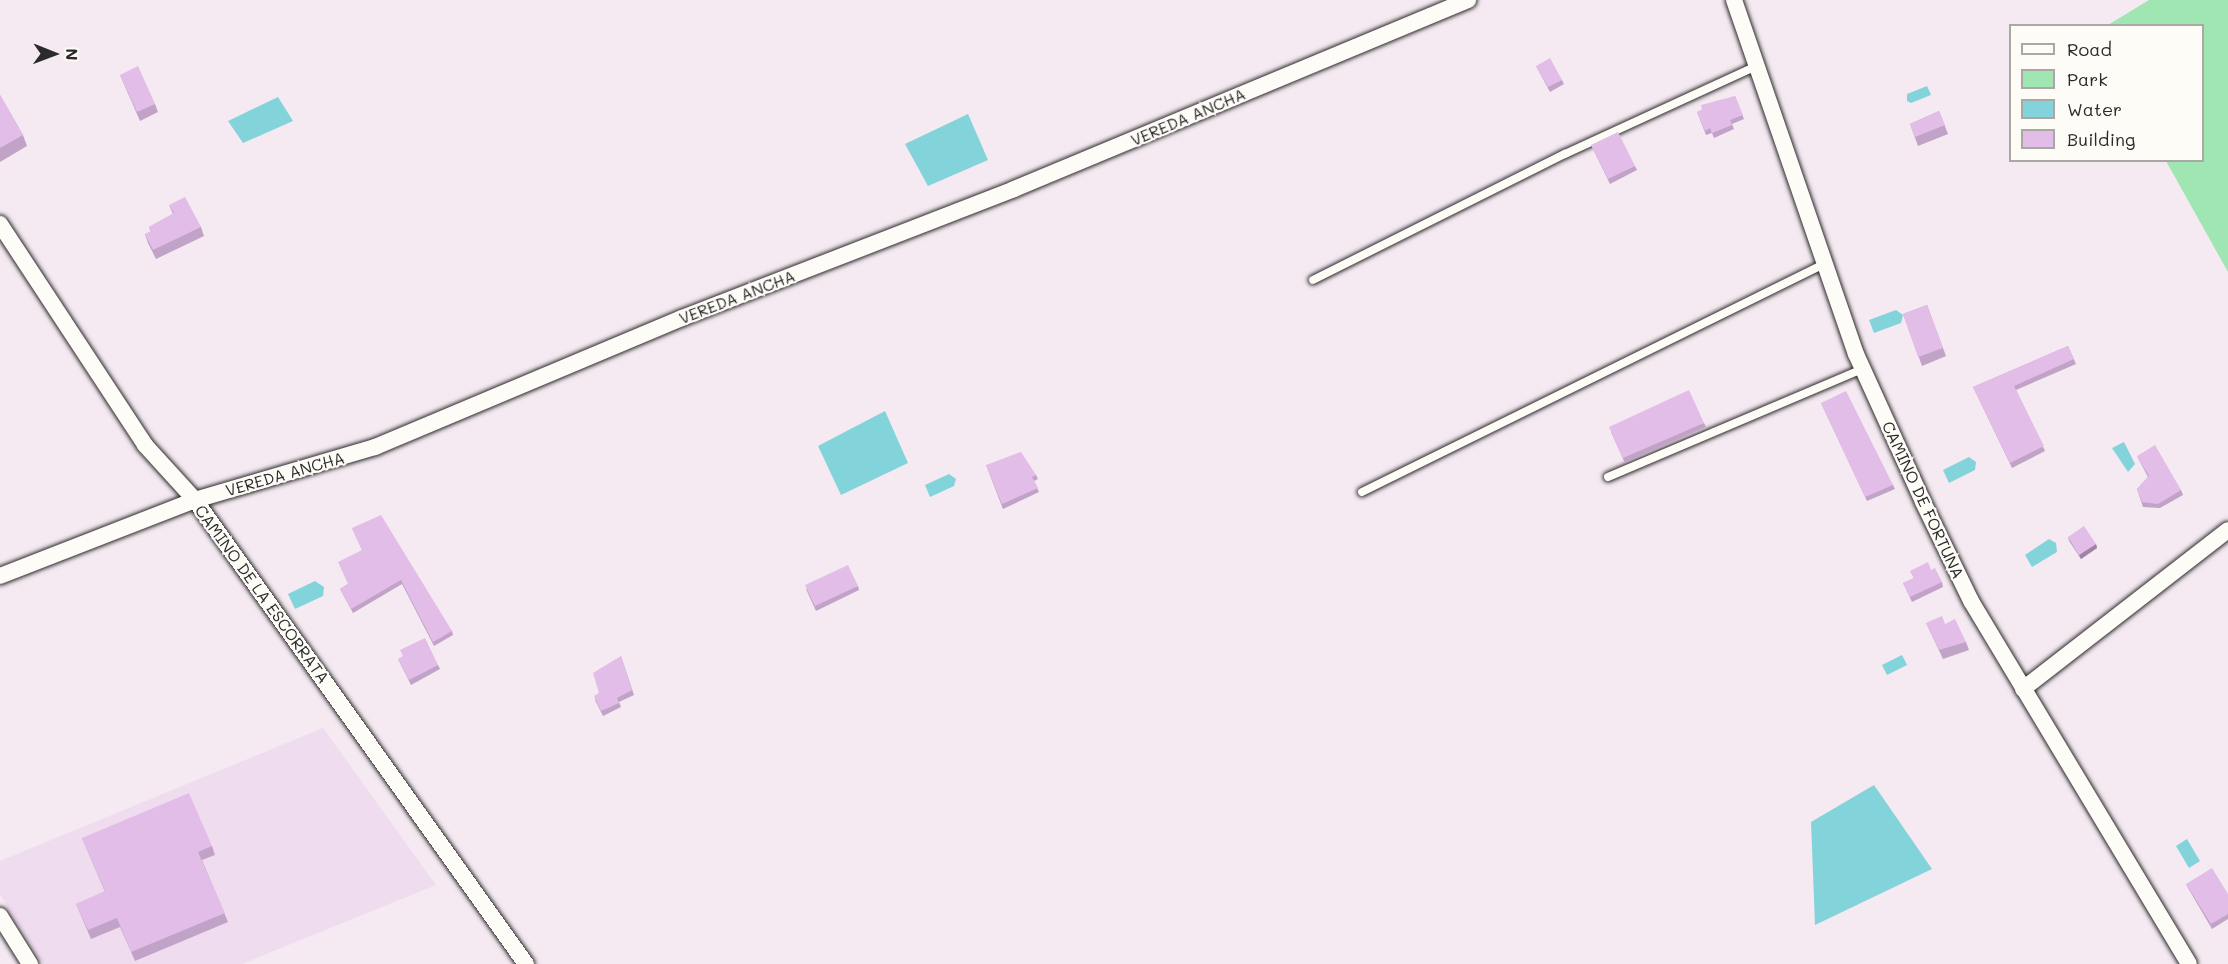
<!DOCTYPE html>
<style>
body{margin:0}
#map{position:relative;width:2228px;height:964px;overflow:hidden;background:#f5e9f2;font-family:Mali,sans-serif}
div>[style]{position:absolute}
.built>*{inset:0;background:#efdcef}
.green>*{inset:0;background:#9fe6b3}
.water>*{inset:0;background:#82d4da}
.roads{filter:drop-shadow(0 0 2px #2b2b2b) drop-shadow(0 0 2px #2b2b2b)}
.service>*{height:8px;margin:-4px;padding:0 4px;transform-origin:4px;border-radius:4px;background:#fdfcf7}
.minor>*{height:16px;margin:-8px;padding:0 8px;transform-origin:8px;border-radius:8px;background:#fdfcf7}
.wall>*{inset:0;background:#c2a3c8}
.shaded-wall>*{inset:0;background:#9e84a2}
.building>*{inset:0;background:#e2bde8}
span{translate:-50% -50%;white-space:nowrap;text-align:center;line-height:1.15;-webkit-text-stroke:4.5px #fdfcf7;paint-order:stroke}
.street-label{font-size:16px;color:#2b2b2b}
.legend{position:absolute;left:2009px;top:24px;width:195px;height:138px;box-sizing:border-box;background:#fdfcf7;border:2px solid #a9a8a5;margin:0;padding:8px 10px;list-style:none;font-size:18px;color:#2b2b2b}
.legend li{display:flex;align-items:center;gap:12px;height:30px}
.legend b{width:30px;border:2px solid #a9a8a5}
.north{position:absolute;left:24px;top:24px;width:60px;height:60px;-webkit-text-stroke:4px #fdfcf7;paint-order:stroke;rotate:91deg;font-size:16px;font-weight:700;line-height:24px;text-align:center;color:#2b2b2b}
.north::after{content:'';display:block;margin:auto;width:21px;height:27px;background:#2b2b2b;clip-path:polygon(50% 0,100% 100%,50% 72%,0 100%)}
</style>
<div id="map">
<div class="built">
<i style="clip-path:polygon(323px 728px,436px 885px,242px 964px,43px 964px,0 894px,0 861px)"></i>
</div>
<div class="green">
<i style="clip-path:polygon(2149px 0,2228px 0,2228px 272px,2166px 161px,2202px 160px,2202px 26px,2108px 25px)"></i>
</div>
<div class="water">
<i style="clip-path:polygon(1927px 86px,1931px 95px,1911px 103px,1907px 101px,1907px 94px)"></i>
<i style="clip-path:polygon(278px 97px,293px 121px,243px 143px,228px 121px)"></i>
<i style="clip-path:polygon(968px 114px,988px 160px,928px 186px,905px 144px)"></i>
<i style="clip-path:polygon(1896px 310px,1903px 315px,1901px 323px,1874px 333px,1869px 320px)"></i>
<i style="clip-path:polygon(885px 411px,908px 463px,841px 495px,818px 446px)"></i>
<i style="clip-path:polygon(2124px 442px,2135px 464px,2128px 472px,2112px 448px)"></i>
<i style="clip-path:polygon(1969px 457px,1976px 462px,1975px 470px,1949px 483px,1943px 470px)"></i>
<i style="clip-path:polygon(949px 474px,956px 479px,954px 486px,930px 497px,925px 485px)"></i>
<i style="clip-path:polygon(2049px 539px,2056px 543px,2057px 552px,2032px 567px,2025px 555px)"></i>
<i style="clip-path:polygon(315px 581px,324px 587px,323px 596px,295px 609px,288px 594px)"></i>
<i style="clip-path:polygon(1902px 655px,1907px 665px,1887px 675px,1882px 665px)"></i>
<i style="clip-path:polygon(1874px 785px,1932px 869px,1815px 925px,1811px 822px)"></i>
<i style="clip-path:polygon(2187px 839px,2200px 861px,2189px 868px,2176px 846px)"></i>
</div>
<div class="roads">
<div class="service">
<i style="left:1313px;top:280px;width:282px;rotate:-26.6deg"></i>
<i style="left:1565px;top:154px;width:210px;rotate:-24.7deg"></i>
<i style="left:1608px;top:477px;width:276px;rotate:-23deg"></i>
<i style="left:1362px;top:492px;width:515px;rotate:-26.27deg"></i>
</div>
<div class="minor">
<i style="left:1734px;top:0;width:374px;rotate:71deg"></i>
<i style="left:1856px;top:354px;width:162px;rotate:65.6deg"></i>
<i style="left:1923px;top:502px;width:110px;rotate:64.1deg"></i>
<i style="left:1971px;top:601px;width:423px;rotate:59deg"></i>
<i style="left:0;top:224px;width:264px;rotate:56.7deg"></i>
<i style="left:145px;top:445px;width:74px;rotate:47.7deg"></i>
<i style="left:195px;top:500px;width:570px;rotate:54.5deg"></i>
<i style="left:0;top:576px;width:209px;rotate:-21.3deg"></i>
<i style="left:195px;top:500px;width:188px;rotate:-16.4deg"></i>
<i style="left:375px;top:447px;width:333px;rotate:-22.8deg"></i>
<i style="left:682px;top:318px;width:356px;rotate:-21.2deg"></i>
<i style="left:1014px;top:189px;width:492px;rotate:-22.6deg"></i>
<i style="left:2023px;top:689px;width:259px;rotate:-37.8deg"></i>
<i style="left:0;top:916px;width:57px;rotate:58deg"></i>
</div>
</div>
<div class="wall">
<i style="clip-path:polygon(1536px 66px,1562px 80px,1564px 84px,1550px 92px)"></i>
<i style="clip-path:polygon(120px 75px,155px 104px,158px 112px,140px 121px)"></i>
<i style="clip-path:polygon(0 95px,23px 135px,27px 146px,0 162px)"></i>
<i style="clip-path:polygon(1735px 96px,1744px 119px,1732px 124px,1734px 129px,1714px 138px,1712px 133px,1706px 135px,1697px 112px)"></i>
<i style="clip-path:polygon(1939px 111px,1948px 134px,1918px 146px,1910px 124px)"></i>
<i style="clip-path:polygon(1591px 145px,1635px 166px,1637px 170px,1610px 184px)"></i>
<i style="clip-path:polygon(169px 205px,201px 227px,204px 236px,156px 259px,148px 243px,145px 234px,151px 232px,149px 227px,173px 214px)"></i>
<i style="clip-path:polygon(1927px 305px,1946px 356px,1922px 366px,1903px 314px)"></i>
<i style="clip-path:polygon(2068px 346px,2076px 364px,2016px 390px,2045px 451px,2012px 468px,1973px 387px)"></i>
<i style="clip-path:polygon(1821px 403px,1893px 485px,1895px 489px,1867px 501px)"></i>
<i style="clip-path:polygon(1704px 423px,1706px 427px,1625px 463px,1611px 432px)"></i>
<i style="clip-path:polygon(2137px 456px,2181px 490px,2183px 495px,2160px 508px,2143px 507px,2137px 489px,2148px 477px)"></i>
<i style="clip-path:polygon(986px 465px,1036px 475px,1038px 479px,1034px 481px,1039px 492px,1003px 509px)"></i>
<i style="clip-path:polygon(352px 528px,452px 631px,453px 635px,434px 646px,402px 584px,353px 613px,340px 589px,348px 584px,362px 550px)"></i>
<i style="clip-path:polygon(2068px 537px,2096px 544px,2097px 548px,2081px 559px,2069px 541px)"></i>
<i style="clip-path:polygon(1931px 570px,1942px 582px,1943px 587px,1912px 602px,1903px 583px,1914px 578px,1910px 571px)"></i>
<i style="clip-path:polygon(858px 586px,859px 590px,816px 611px,806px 589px)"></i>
<i style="clip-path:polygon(1926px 623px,1945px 624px,1966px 642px,1969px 650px,1943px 659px)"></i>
<i style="clip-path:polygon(621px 656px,634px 695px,619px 702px,621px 707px,603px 716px,595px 700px)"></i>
<i style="clip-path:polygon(398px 659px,438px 665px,440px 669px,411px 685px)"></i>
<i style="clip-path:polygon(82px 838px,212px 846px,215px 855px,202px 860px,228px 922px,135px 961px,120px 927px,91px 939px,76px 904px,105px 892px)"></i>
<i style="clip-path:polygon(2186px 884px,2228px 894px,2228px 919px,2212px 929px,2188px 888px)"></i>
</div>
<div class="shaded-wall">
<i style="clip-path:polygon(2096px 544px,2097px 548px,2081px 559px,2079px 555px)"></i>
</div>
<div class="building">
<i style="clip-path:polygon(1550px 58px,1562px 80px,1548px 87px,1536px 66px)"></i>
<i style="clip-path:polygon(138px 66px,155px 104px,137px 112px,120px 75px)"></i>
<i style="clip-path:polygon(0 95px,23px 135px,0 148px)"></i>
<i style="clip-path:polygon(1735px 96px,1743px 115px,1730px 120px,1732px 125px,1712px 133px,1710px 128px,1705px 131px,1697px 112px,1702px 110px,1701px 105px)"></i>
<i style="clip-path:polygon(1939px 111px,1945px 125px,1915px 137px,1910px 124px)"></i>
<i style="clip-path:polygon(1618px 132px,1635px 166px,1608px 179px,1591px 145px)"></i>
<i style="clip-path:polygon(185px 197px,201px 227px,153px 250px,145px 234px,151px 231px,149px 227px,174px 213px,169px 205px)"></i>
<i style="clip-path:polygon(1927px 305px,1943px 348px,1918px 357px,1903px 314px)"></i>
<i style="clip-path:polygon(2068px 346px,2074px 359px,2014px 386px,2044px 446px,2010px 463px,1973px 387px)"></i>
<i style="clip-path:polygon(1689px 390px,1704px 423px,1623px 458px,1609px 427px)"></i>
<i style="clip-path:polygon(1846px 391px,1893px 485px,1865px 497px,1821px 403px)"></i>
<i style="clip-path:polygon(2155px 445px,2181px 490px,2158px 504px,2142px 502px,2137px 489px,2149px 476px,2137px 456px)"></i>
<i style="clip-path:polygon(1021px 452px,1036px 475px,1032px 477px,1038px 488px,1002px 504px,986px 465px)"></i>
<i style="clip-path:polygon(381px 515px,452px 631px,433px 642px,401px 580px,351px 609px,340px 589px,348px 584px,338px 562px,362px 550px,352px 528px)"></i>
<i style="clip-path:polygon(2084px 526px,2096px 544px,2079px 555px,2068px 537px)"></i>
<i style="clip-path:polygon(1928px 562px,1931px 570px,1935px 568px,1942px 582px,1910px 597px,1903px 583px,1914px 578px,1910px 571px)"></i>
<i style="clip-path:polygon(848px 565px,858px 586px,815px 606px,805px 585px)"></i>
<i style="clip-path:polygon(1942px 616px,1945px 624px,1955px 619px,1966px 642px,1939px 650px,1926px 623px)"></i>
<i style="clip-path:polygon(425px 638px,438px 665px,409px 680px,398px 659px,403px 656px,400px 650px)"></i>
<i style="clip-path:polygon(621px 656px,632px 690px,617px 698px,619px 703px,601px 711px,594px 696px,599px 693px,593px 673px)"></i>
<i style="clip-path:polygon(189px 793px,212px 846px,198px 852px,225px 913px,131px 952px,117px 918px,88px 930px,76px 904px,105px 891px,82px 838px)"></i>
<i style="clip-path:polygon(2212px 868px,2228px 894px,2228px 914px,2211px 924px,2186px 884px)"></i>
</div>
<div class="street-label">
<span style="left:1188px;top:117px;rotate:-23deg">VEREDA ANCHA</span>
<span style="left:737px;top:297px;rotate:-21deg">VEREDA ANCHA</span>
<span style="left:285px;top:474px;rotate:-16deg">VEREDA ANCHA</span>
<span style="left:1923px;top:500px;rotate:65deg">CAMINO DE FORTUNA</span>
<span style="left:262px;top:594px;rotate:54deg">CAMINO DE LA ESCORRATA</span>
</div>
<ul class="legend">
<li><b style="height:8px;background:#fdfcf7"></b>Road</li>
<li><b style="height:16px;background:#9fe6b3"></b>Park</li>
<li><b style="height:16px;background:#82d4da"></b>Water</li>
<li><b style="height:16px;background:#e2bde8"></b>Building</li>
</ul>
<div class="north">N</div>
</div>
